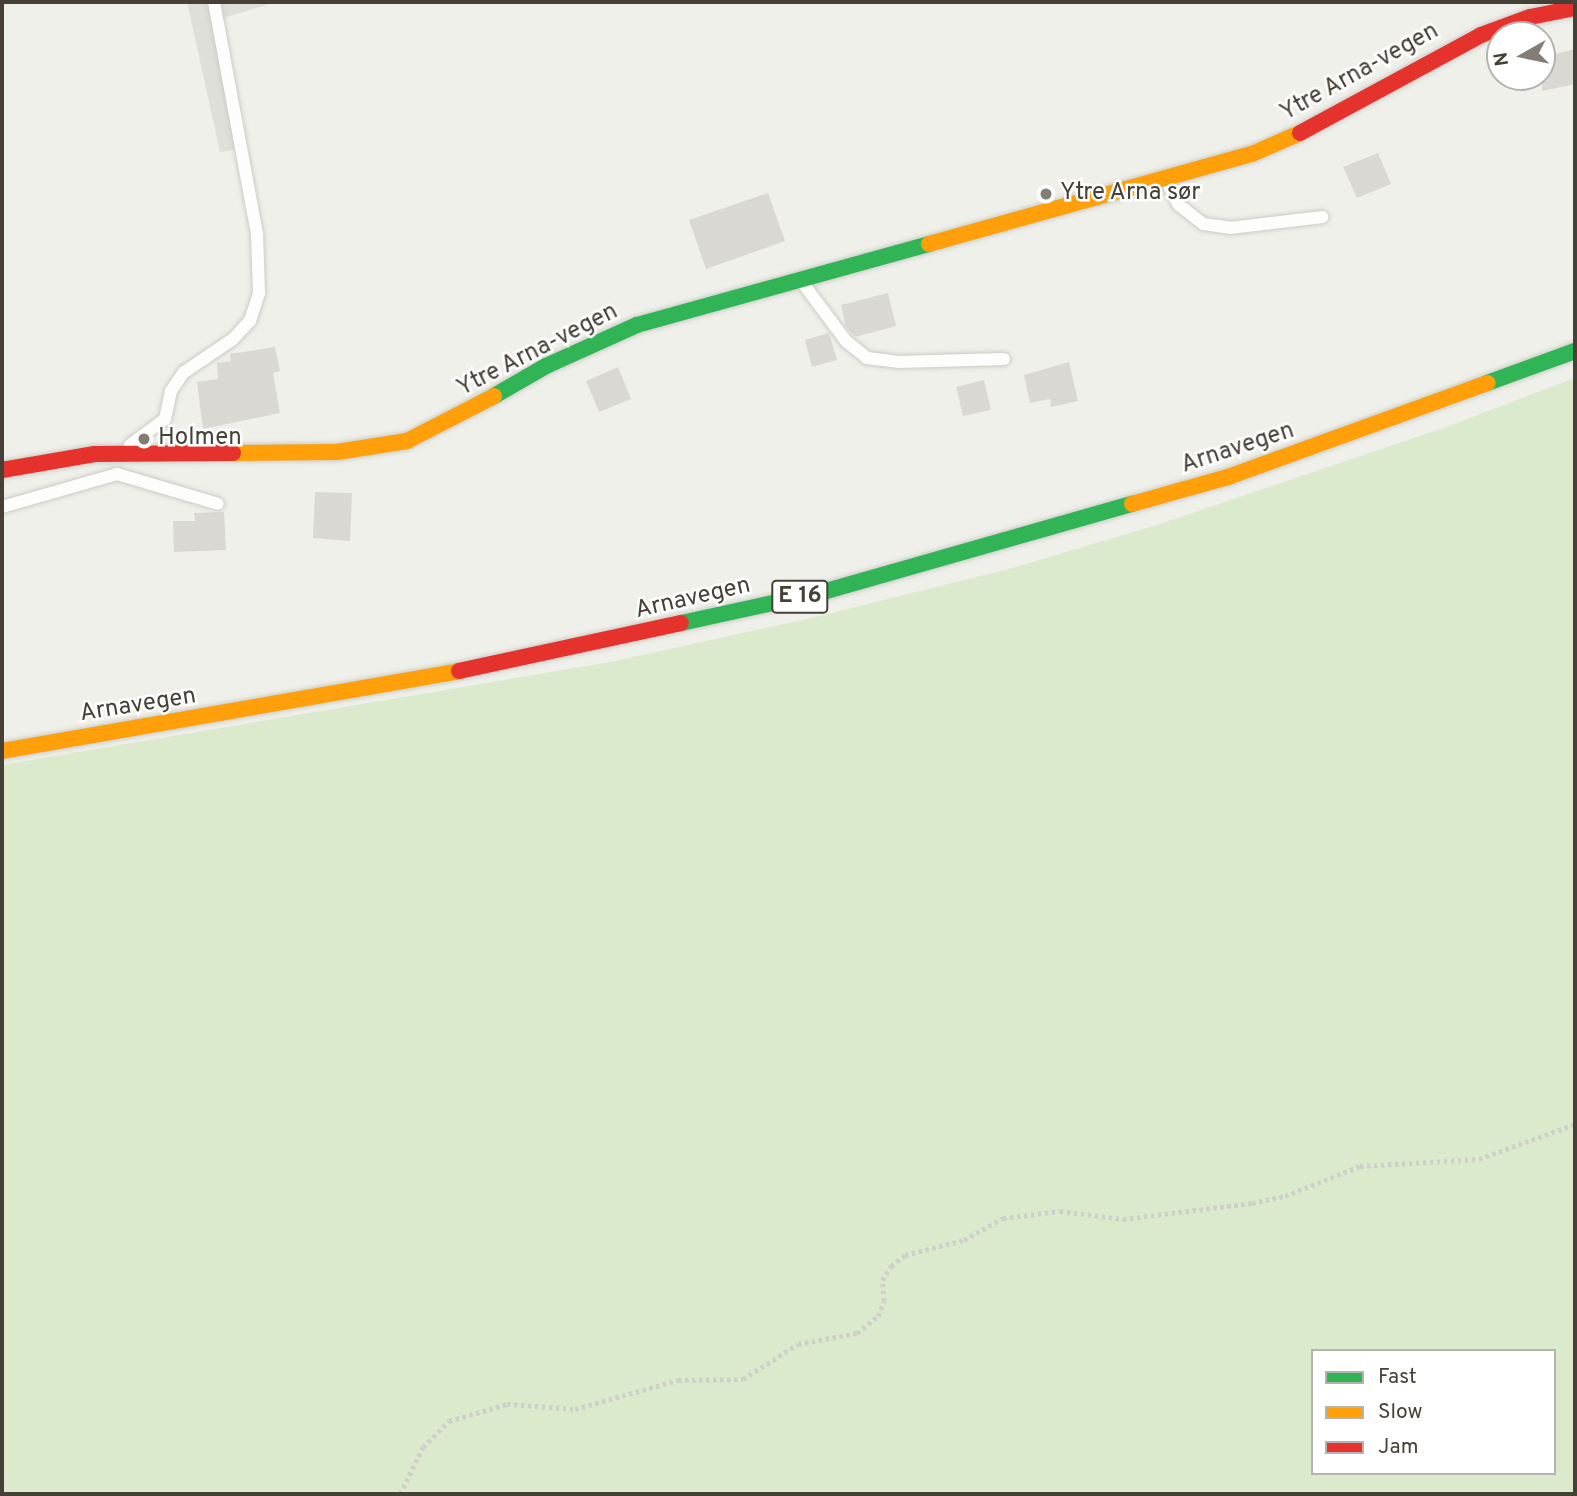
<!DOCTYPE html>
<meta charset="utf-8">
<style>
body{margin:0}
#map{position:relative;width:1577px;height:1496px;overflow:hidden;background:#f0f0eb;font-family:Overpass,sans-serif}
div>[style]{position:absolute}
.green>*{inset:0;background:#dbeacc}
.parking>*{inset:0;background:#dfdfda}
.building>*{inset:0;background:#dad8d3}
.path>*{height:4.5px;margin-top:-2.25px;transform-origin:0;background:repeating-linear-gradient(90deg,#d0d0ca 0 3.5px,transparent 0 7px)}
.roads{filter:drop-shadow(0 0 2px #ccccc7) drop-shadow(0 0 2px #ccccc7)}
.lane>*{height:12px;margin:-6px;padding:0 6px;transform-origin:6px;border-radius:6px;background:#fdfdfc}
.fast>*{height:16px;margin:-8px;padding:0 8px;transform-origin:8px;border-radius:8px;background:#30b455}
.slow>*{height:16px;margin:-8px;padding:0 8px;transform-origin:8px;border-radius:8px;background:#ff9f0a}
.jam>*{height:16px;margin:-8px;padding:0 8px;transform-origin:8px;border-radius:8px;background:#e5322d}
.dots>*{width:19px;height:19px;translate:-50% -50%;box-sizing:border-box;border:4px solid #fff;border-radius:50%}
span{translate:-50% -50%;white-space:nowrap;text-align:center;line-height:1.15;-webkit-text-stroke:5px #fff;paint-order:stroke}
.shield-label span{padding:2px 5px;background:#fff;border:2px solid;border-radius:5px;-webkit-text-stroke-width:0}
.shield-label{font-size:23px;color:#464137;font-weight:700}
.street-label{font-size:24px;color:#464137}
.poi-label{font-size:24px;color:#464137}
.left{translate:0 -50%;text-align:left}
.frame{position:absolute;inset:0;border:4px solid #464137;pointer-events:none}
.legend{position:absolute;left:1311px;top:1349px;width:245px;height:126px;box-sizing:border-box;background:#fff;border:2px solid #b5b3af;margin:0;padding:9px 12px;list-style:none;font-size:21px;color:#464137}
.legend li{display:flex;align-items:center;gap:14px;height:35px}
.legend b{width:35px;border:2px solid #b5b3af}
.north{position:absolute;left:1486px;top:21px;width:70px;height:70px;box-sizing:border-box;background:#fff;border:2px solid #b5b3af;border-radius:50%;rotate:261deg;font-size:19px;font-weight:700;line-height:28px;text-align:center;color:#464137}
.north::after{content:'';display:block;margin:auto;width:24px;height:32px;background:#827e76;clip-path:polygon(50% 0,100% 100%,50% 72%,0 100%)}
</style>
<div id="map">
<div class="green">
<i style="clip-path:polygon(evenodd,1575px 378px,1575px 1494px,2px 1494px,2px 765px,610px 662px,815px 617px,1013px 568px,1160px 524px,1446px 427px,1575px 378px,1313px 1351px,1554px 1351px,1554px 1473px,1313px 1473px,1313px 1351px)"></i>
</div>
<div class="parking">
<i style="clip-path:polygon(187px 2px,276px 2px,213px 21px,239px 149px,220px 152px)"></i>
</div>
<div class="building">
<i style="clip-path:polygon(1575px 49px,1575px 84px,1542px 91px,1542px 57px)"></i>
<i style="clip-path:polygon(1378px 153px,1391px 184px,1357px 198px,1343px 167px)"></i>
<i style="clip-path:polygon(768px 193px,785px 241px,706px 269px,689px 220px)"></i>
<i style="clip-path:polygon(888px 293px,896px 326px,855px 337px,846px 327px,841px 305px)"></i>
<i style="clip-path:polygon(829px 333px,837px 360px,812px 367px,805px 340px)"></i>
<i style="clip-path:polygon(275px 347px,280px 371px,273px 373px,280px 413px,203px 429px,197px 382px,218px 379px,217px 363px,231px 361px,230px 354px)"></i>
<i style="clip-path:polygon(1069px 362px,1078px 401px,1051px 407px,1050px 399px,1030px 403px,1024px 375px)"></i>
<i style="clip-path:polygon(618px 367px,631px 399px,599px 412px,586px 381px)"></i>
<i style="clip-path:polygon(984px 380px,991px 410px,963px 416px,956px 387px)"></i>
<i style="clip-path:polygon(315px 492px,352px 493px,350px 541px,313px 538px)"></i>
<i style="clip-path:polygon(224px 512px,226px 550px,174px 552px,173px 521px,195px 521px,194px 513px)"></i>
</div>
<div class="path">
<i style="left:400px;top:1494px;width:52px;rotate:-63.9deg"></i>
<i style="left:423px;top:1447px;width:37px;rotate:-45deg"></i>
<i style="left:449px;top:1421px;width:60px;rotate:-16.3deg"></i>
<i style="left:507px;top:1404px;width:68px;rotate:4.2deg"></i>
<i style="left:575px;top:1409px;width:107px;rotate:-15.7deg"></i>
<i style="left:678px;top:1380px;width:65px;rotate:-0.9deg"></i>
<i style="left:743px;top:1379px;width:65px;rotate:-32.5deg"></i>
<i style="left:798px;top:1344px;width:60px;rotate:-10.6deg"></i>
<i style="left:857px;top:1333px;width:27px;rotate:-39deg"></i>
<i style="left:878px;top:1316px;width:16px;rotate:-68deg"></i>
<i style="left:884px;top:1301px;width:21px;rotate:-95deg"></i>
<i style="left:882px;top:1280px;width:17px;rotate:-57deg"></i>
<i style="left:891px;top:1266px;width:18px;rotate:-38deg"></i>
<i style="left:905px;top:1255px;width:61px;rotate:-14.3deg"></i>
<i style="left:964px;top:1240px;width:45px;rotate:-29.4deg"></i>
<i style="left:1003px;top:1218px;width:57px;rotate:-7deg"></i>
<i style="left:1060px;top:1211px;width:64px;rotate:7.2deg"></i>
<i style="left:1123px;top:1219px;width:130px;rotate:-7.1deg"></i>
<i style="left:1252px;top:1203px;width:34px;rotate:-12deg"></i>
<i style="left:1285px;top:1196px;width:81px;rotate:-21.8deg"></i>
<i style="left:1360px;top:1166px;width:119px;rotate:-3.4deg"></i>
<i style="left:1479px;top:1159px;width:102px;rotate:-20deg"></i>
</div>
<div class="roads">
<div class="lane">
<i style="left:1166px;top:180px;width:28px;rotate:63deg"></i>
<i style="left:1179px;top:205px;width:31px;rotate:38deg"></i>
<i style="left:1203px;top:224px;width:27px;rotate:8deg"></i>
<i style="left:1230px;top:228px;width:93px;rotate:-6.8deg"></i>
<i style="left:802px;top:282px;width:74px;rotate:53.3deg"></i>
<i style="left:846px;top:341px;width:27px;rotate:39deg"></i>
<i style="left:867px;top:358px;width:31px;rotate:7deg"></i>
<i style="left:898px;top:362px;width:106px;rotate:-1.6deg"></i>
<i style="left:130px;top:445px;width:44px;rotate:-36.6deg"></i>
<i style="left:165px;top:419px;width:29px;rotate:-78deg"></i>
<i style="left:171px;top:391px;width:22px;rotate:-56deg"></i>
<i style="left:183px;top:373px;width:60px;rotate:-34.2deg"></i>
<i style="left:233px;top:339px;width:25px;rotate:-47deg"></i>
<i style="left:250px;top:321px;width:29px;rotate:-72deg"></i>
<i style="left:259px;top:293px;width:59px;rotate:-91.9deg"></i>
<i style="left:257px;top:234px;width:236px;rotate:-100.5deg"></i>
<i style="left:2px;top:507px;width:120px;rotate:-16deg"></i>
<i style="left:117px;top:474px;width:105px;rotate:16.5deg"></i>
</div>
<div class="fast">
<i style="left:1487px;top:383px;width:94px;rotate:-20deg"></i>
<i style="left:494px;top:396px;width:60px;rotate:-30deg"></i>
<i style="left:546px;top:366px;width:100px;rotate:-24.3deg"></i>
<i style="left:637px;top:325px;width:303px;rotate:-15.5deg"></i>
<i style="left:681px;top:623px;width:141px;rotate:-12.3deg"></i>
<i style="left:819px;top:593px;width:325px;rotate:-15.9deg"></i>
</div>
<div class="slow">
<i style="left:929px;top:244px;width:335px;rotate:-15.6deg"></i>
<i style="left:1252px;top:154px;width:52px;rotate:-23.6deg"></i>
<i style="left:233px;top:453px;width:104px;rotate:-0.6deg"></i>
<i style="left:337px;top:452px;width:71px;rotate:-8.9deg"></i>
<i style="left:407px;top:441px;width:98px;rotate:-27.3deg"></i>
<i style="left:1132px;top:504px;width:100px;rotate:-15.7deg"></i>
<i style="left:1228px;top:477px;width:276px;rotate:-19.9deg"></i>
<i style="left:2px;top:751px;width:464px;rotate:-9.9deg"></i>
</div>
<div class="jam">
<i style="left:1300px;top:133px;width:206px;rotate:-28.4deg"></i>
<i style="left:1481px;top:35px;width:52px;rotate:-20.2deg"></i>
<i style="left:1530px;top:17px;width:46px;rotate:-11.3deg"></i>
<i style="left:2px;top:470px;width:94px;rotate:-9.8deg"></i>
<i style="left:95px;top:454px;width:138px;rotate:-0.4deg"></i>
<i style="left:459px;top:671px;width:227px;rotate:-12.2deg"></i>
</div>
</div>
<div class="dots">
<i style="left:1046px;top:194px;background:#827e76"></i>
<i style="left:144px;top:439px;background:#827e76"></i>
</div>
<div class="shield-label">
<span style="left:800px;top:597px">E 16</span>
</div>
<div class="street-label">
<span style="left:1360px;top:73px;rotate:-29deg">Ytre Arna-vegen</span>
<span style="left:538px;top:351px;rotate:-27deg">Ytre Arna-vegen</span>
<span style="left:1238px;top:449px;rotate:-18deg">Arnavegen</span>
<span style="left:693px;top:599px;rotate:-13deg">Arnavegen</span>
<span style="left:138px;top:706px;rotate:-9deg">Arnavegen</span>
</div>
<div class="poi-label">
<span class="left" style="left:1060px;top:194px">Ytre Arna sør</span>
<span class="left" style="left:158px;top:439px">Holmen</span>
</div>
<div class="frame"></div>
<ul class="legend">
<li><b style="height:9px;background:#30b455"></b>Fast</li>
<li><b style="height:9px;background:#ff9f0a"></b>Slow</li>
<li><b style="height:9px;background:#e5322d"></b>Jam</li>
</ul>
<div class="north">N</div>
</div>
